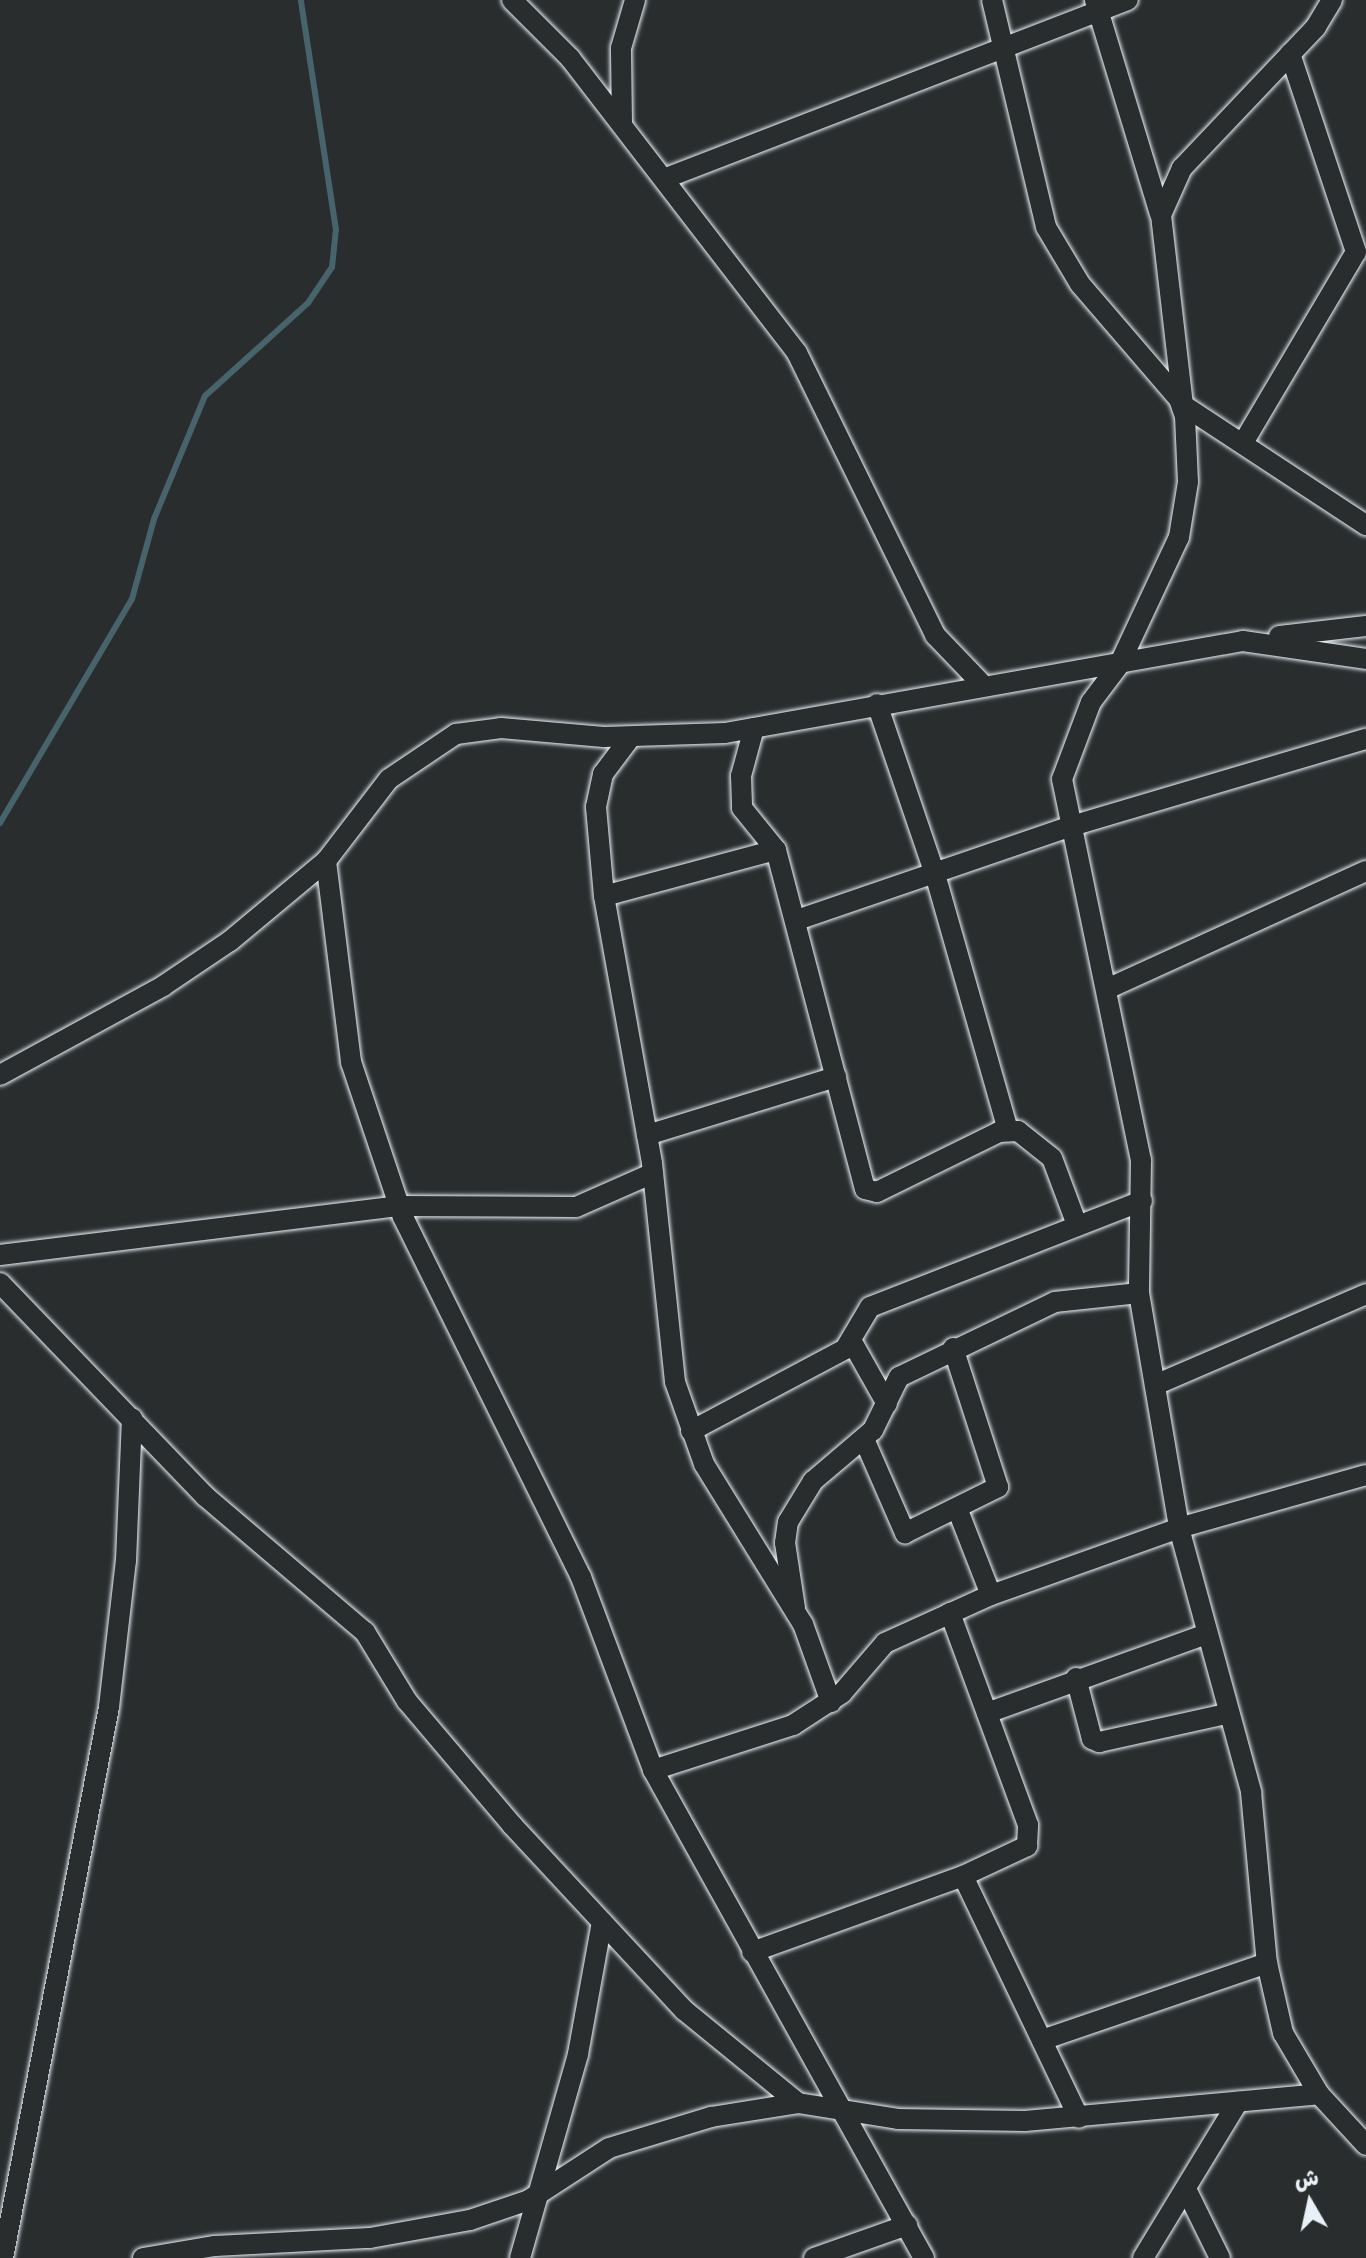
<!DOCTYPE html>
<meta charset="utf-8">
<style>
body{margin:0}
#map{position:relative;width:1366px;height:2258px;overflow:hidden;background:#2a2d2e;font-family:"Patrick Hand","Playpen Sans Arabic",sans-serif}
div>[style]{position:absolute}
.stream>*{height:6px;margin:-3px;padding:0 3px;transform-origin:3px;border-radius:3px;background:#47636c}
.roads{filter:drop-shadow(0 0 2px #e8f1f8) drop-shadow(0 0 2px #e8f1f8)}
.minor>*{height:20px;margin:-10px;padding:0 10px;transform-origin:10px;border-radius:10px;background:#2a2d2e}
span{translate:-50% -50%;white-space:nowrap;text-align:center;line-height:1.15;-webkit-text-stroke:8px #2a2d2e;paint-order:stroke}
.north{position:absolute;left:1270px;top:2162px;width:80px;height:80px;-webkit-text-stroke:6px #2a2d2e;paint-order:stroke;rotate:351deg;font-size:22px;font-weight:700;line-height:32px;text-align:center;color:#e8f1f8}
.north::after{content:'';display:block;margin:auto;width:28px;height:36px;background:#e8f1f8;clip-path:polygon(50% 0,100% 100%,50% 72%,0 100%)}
</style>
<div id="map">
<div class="stream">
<i style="left:0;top:823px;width:260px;rotate:-59.5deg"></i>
<i style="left:132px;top:599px;width:83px;rotate:-74.6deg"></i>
<i style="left:154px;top:519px;width:133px;rotate:-67.5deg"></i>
<i style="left:205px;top:396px;width:139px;rotate:-42.1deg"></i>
<i style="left:308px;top:303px;width:43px;rotate:-56.3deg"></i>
<i style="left:332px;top:267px;width:37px;rotate:-84deg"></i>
<i style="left:336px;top:230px;width:233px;rotate:-98.7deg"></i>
</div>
<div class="roads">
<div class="minor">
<i style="left:512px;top:0;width:82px;rotate:45deg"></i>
<i style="left:570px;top:58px;width:372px;rotate:52.4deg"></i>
<i style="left:797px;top:353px;width:314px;rotate:63.9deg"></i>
<i style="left:935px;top:635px;width:66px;rotate:46.2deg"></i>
<i style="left:992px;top:0;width:233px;rotate:76.6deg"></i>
<i style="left:1046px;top:227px;width:66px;rotate:59.2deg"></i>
<i style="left:1080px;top:284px;width:152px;rotate:49.3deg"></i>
<i style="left:1179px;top:399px;width:18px;rotate:71deg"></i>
<i style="left:1185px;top:416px;width:66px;rotate:87.4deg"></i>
<i style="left:1188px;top:482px;width:56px;rotate:99.3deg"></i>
<i style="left:1179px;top:537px;width:141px;rotate:115.1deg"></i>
<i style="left:1119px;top:665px;width:46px;rotate:127.1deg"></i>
<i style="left:1091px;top:702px;width:82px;rotate:110.6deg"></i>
<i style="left:1062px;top:779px;width:389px;rotate:78.3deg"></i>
<i style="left:1141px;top:1160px;width:133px;rotate:90.9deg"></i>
<i style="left:1139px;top:1293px;width:238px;rotate:80.3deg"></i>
<i style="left:1179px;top:1528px;width:274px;rotate:74.7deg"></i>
<i style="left:1251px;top:1792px;width:172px;rotate:84.7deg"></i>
<i style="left:1267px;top:1963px;width:72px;rotate:77.1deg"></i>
<i style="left:1283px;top:2033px;width:71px;rotate:59.5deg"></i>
<i style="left:1319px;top:2094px;width:69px;rotate:47.3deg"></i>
<i style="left:1095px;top:0;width:224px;rotate:73.1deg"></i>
<i style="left:1332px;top:0;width:31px;rotate:121deg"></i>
<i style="left:1316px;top:27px;width:195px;rotate:133.5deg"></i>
<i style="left:1182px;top:168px;width:51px;rotate:114.1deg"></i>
<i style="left:1161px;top:215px;width:191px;rotate:83.4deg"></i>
<i style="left:1183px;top:405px;width:219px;rotate:33.3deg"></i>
<i style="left:622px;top:123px;width:75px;rotate:-90.8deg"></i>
<i style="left:621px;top:48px;width:50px;rotate:-73.7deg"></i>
<i style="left:666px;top:178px;width:495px;rotate:-21.1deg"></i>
<i style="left:1243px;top:443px;width:222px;rotate:-59.4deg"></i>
<i style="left:1356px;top:252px;width:209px;rotate:-108.4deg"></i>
<i style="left:1279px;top:636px;width:88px;rotate:-6.6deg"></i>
<i style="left:877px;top:704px;width:180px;rotate:71.2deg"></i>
<i style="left:935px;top:874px;width:266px;rotate:74.1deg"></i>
<i style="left:754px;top:728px;width:50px;rotate:105.2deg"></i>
<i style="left:741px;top:776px;width:32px;rotate:88deg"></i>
<i style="left:742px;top:808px;width:54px;rotate:51deg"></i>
<i style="left:776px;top:850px;width:350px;rotate:75.3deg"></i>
<i style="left:865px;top:1189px;width:12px;rotate:14deg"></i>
<i style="left:877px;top:1192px;width:136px;rotate:-26.2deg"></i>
<i style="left:999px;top:1132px;width:19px;rotate:-3deg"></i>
<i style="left:1018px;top:1131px;width:43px;rotate:38.5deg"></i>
<i style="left:1052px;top:1158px;width:72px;rotate:69.5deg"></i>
<i style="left:630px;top:738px;width:45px;rotate:126.9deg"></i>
<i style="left:603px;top:774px;width:34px;rotate:102deg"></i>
<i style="left:596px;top:807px;width:89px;rotate:84.9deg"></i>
<i style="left:604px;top:896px;width:271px;rotate:79.8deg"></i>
<i style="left:652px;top:1163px;width:220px;rotate:84deg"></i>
<i style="left:675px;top:1382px;width:87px;rotate:70.5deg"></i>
<i style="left:704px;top:1464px;width:188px;rotate:58.3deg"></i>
<i style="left:803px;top:1624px;width:83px;rotate:70.3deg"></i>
<i style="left:326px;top:861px;width:203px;rotate:82.9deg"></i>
<i style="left:351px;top:1062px;width:163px;rotate:71.5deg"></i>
<i style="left:403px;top:1217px;width:402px;rotate:63.7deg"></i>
<i style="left:581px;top:1577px;width:206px;rotate:69.5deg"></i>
<i style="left:653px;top:1770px;width:558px;rotate:60.96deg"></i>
<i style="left:604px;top:896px;width:178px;rotate:-15deg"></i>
<i style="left:797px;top:920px;width:287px;rotate:-18.9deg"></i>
<i style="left:1068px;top:827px;width:311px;rotate:-16.5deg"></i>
<i style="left:1107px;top:989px;width:285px;rotate:-24.5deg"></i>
<i style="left:0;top:1075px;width:186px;rotate:-28.6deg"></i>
<i style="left:163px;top:986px;width:81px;rotate:-33.9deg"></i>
<i style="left:230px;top:941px;width:125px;rotate:-39.8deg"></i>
<i style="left:326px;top:861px;width:103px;rotate:-52.5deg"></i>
<i style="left:389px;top:779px;width:81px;rotate:-33.9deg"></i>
<i style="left:456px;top:734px;width:45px;rotate:-7.6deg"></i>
<i style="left:501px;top:728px;width:103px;rotate:5deg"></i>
<i style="left:604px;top:737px;width:121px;rotate:-1.9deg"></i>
<i style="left:725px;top:733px;width:526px;rotate:-10.07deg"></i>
<i style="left:1243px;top:641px;width:124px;rotate:8.3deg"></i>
<i style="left:647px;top:1135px;width:198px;rotate:-17.1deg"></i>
<i style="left:0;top:1255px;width:401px;rotate:-7deg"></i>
<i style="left:398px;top:1206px;width:178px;rotate:0.3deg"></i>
<i style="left:576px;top:1207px;width:84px;rotate:-23.8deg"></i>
<i style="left:0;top:1283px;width:296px;rotate:46.1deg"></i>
<i style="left:205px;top:1496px;width:210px;rotate:40.4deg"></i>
<i style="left:365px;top:1632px;width:81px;rotate:58.7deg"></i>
<i style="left:407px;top:1701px;width:162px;rotate:49.7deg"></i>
<i style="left:512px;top:1825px;width:253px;rotate:47.1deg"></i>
<i style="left:684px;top:2010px;width:147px;rotate:39.2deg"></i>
<i style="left:852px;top:1342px;width:71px;rotate:60.6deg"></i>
<i style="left:1155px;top:1385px;width:230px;rotate:-23.3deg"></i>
<i style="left:691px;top:1431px;width:174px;rotate:-28deg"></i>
<i style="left:845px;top:1349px;width:49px;rotate:-59.2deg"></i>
<i style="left:870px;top:1307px;width:292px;rotate:-21.3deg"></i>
<i style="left:864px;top:1439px;width:103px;rotate:66.4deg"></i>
<i style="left:905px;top:1533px;width:104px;rotate:-26.3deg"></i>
<i style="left:998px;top:1487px;width:146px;rotate:-107.9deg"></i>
<i style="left:957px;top:1508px;width:93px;rotate:68.7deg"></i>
<i style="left:795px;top:1608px;width:66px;rotate:-98.7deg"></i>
<i style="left:785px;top:1543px;width:21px;rotate:-82deg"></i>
<i style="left:788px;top:1522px;width:48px;rotate:-58.6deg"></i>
<i style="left:813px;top:1481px;width:79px;rotate:-40.4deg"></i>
<i style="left:873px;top:1430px;width:59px;rotate:-63.9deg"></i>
<i style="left:899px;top:1377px;width:173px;rotate:-25.7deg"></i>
<i style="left:1055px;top:1302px;width:84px;rotate:-6.1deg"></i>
<i style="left:1076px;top:1678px;width:63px;rotate:75.3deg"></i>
<i style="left:1092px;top:1739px;width:8px;rotate:23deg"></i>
<i style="left:1099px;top:1742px;width:130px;rotate:-12.4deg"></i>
<i style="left:987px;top:1713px;width:233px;rotate:-19.8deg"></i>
<i style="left:653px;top:1770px;width:147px;rotate:-17.8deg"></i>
<i style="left:793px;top:1725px;width:59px;rotate:-33.1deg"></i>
<i style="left:842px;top:1693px;width:66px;rotate:-49.3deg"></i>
<i style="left:885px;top:1643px;width:116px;rotate:-24.4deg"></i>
<i style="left:991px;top:1595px;width:200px;rotate:-19.6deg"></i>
<i style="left:1179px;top:1528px;width:194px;rotate:-15.8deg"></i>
<i style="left:963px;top:1876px;width:268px;rotate:64.4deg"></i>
<i style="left:752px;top:1952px;width:224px;rotate:-19.8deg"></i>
<i style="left:963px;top:1876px;width:71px;rotate:-25.1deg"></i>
<i style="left:1027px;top:1846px;width:21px;rotate:-87deg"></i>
<i style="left:1028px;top:1825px;width:226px;rotate:-110.2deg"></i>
<i style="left:1042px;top:2040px;width:238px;rotate:-18.9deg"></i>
<i style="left:1186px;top:2189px;width:77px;rotate:63.8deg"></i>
<i style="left:3px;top:2258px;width:561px;rotate:-79.11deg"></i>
<i style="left:109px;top:1707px;width:147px;rotate:-83.4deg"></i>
<i style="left:126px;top:1561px;width:143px;rotate:-87.6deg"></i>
<i style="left:143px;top:2258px;width:73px;rotate:-9.5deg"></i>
<i style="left:215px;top:2246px;width:155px;rotate:-3deg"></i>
<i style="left:370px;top:2238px;width:102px;rotate:-10.2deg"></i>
<i style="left:470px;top:2220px;width:62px;rotate:-18.7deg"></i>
<i style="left:529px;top:2200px;width:95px;rotate:-33deg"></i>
<i style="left:609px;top:2148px;width:107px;rotate:-16.9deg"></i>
<i style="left:711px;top:2117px;width:88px;rotate:-9.1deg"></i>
<i style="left:798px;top:2103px;width:101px;rotate:9.1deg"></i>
<i style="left:898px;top:2119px;width:127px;rotate:0.9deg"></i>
<i style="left:1025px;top:2121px;width:295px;rotate:-5.2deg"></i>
<i style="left:520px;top:2258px;width:212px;rotate:-74.1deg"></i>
<i style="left:578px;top:2054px;width:134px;rotate:-79.7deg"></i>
<i style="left:814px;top:2258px;width:99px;rotate:-19.5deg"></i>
<i style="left:1143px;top:2258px;width:183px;rotate:-58.7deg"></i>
</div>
</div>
<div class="north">ش</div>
</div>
